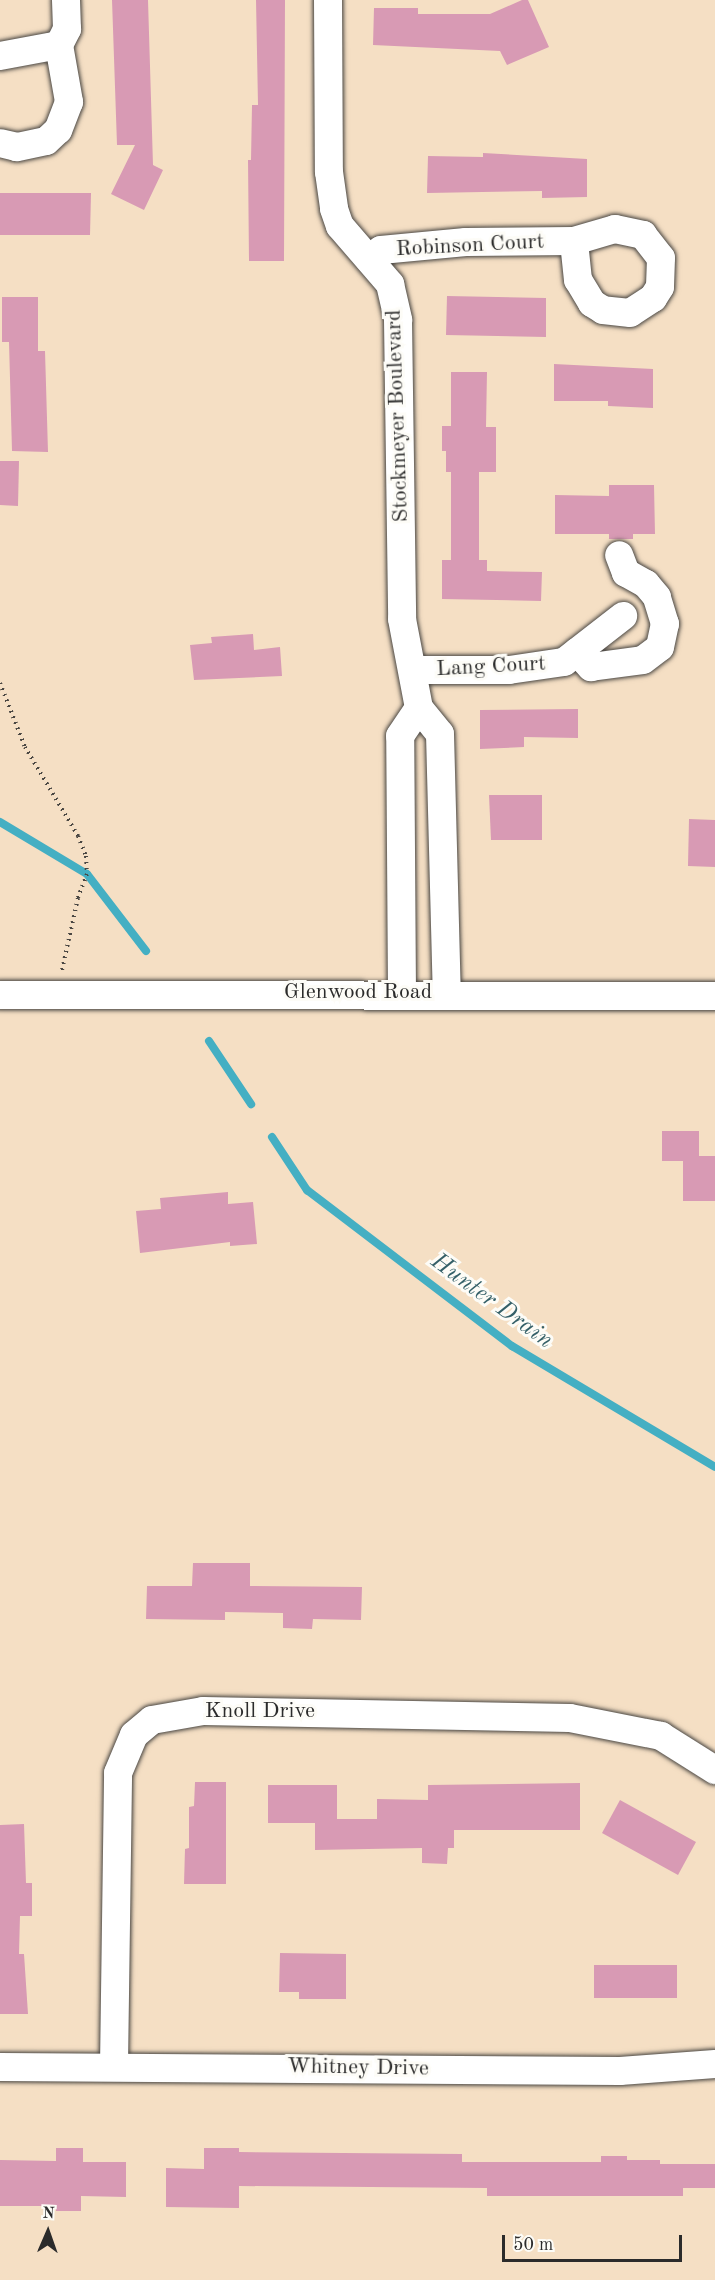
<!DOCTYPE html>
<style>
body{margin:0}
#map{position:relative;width:715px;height:2280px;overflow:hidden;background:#f5dfc4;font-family:"Old Standard TT",serif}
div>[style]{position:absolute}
.stream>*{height:8px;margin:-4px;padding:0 4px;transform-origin:4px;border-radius:4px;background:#44afc3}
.building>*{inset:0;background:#d89ab4}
.path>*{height:4px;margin-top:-2px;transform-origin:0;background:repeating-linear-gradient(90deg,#494642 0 1.5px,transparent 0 6px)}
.roads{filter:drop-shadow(0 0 2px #494642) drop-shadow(0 0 2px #494642)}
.minor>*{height:28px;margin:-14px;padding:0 14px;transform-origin:14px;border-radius:14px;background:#fff}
span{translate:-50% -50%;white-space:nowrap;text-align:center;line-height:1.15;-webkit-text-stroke:6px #fdfcf7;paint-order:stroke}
.street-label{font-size:22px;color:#2b2b2b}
.water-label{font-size:24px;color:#356068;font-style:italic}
.north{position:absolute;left:18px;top:2202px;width:60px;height:60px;-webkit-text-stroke:4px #fdfcf7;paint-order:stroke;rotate:2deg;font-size:16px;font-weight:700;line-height:24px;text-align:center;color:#2b2b2b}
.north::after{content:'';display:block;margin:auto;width:21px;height:27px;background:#2b2b2b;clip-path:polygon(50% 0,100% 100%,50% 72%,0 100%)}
.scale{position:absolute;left:502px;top:2235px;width:180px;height:27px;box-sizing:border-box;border:3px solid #2b2b2b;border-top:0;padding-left:8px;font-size:18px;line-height:21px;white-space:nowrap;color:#2b2b2b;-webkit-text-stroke:4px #fdfcf7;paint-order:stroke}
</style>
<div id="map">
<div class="stream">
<i style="left:0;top:822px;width:101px;rotate:30.9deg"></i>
<i style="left:87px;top:874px;width:97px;rotate:52.5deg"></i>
<i style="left:209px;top:1041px;width:76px;rotate:56.3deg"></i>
<i style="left:272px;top:1137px;width:64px;rotate:56.6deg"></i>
<i style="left:307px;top:1190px;width:258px;rotate:37.3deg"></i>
<i style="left:512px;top:1346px;width:236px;rotate:30.8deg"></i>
</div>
<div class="building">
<i style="clip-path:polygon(112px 0,148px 0,153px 165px,163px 170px,144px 210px,111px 194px,135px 145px,117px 145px)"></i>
<i style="clip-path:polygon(256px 0,285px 0,284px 261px,249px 261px,248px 160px,251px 160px,252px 105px,258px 105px)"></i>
<i style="clip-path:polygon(522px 0,528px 0,549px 47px,507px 65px,500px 51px,373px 45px,374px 8px,418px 8px,418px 14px,490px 14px)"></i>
<i style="clip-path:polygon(483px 153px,587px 159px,587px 197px,542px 198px,542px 191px,427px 193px,428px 156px,483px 157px)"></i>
<i style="clip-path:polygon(0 193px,91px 193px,90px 235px,0 235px)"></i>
<i style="clip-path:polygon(447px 296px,546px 298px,546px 337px,446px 335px)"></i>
<i style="clip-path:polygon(2px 297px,38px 297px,38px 351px,45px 351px,48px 452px,12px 451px,9px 342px,2px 342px)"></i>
<i style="clip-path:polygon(554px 364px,653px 369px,653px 408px,608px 406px,608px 401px,554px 401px)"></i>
<i style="clip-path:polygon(451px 372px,487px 372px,486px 427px,496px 427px,496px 472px,479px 472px,479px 560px,487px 560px,487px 571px,542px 572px,541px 601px,442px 599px,442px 560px,451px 560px,451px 472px,446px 472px,446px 451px,442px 451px,442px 426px,451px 426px)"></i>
<i style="clip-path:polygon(0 461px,19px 461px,18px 506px,0 505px)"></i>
<i style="clip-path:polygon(609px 485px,654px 485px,655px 534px,633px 534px,633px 539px,609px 539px,609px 534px,555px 534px,555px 495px,609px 496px)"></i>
<i style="clip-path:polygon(253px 634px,254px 650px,280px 647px,282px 676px,194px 680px,190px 645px,212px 643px,211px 637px)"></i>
<i style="clip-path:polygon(578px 709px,578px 738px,524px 737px,524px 747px,480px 749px,480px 710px)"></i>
<i style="clip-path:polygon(489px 795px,542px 795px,542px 840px,491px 840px)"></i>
<i style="clip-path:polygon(689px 819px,715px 820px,715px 867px,688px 866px)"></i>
<i style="clip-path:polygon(662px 1131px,699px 1131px,699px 1156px,715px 1156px,715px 1201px,683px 1201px,683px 1161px,662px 1161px)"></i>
<i style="clip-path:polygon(228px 1192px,228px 1204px,253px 1202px,257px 1244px,230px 1246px,230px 1242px,140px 1253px,136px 1211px,161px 1209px,160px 1198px)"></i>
<i style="clip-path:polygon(193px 1563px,250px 1563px,250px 1586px,362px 1587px,361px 1620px,313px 1619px,312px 1629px,283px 1628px,283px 1613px,225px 1612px,225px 1620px,146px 1619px,147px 1586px,192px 1586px)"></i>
<i style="clip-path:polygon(195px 1782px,226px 1782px,226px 1884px,184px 1884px,185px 1849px,189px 1848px,189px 1807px,194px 1806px)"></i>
<i style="clip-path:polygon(580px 1783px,580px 1830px,454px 1830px,454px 1848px,448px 1848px,447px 1864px,422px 1863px,422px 1848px,315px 1850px,315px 1823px,268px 1823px,268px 1785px,337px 1785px,337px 1819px,377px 1819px,377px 1799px,428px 1800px,428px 1785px)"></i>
<i style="clip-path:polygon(620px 1800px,696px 1842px,678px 1875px,602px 1833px)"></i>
<i style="clip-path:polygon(24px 1824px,26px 1883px,32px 1883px,32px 1916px,20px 1916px,19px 1954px,24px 1954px,28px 2014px,0 2014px,0 1825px)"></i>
<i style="clip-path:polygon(280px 1953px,346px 1954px,346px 1999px,299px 1999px,299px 1992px,279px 1992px)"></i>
<i style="clip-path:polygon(594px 1965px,677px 1965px,677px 1998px,594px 1998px)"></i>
<i style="clip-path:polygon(56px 2148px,83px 2148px,83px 2162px,126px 2162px,126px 2197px,81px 2196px,81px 2211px,56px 2211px,56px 2206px,0 2206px,0 2160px,56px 2161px)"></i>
<i style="clip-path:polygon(204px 2148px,239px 2148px,239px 2152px,462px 2154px,462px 2162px,601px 2162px,601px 2156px,627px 2156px,627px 2160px,660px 2160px,660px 2164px,715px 2164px,715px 2188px,683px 2188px,683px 2196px,487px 2196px,487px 2188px,239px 2186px,239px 2208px,166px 2207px,166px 2168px,204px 2169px)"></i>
</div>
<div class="path">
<i style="left:0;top:683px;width:69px;rotate:68.7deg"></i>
<i style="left:25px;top:747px;width:104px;rotate:59.2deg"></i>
<i style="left:78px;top:836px;width:22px;rotate:68deg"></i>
<i style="left:86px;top:856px;width:18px;rotate:87deg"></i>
<i style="left:87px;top:874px;width:26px;rotate:111deg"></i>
<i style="left:78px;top:898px;width:74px;rotate:102.5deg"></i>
</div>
<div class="roads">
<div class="minor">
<i style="left:328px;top:0;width:172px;rotate:89.7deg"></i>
<i style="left:329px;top:172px;width:37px;rotate:82deg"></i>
<i style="left:334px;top:209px;width:18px;rotate:71deg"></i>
<i style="left:340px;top:226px;width:77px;rotate:49.2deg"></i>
<i style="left:390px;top:284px;width:37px;rotate:77deg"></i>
<i style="left:398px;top:320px;width:299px;rotate:89.2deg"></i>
<i style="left:402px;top:619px;width:91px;rotate:79.2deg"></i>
<i style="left:419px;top:708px;width:33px;rotate:51deg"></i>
<i style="left:440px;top:734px;width:259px;rotate:88.5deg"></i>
<i style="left:59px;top:45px;width:18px;rotate:-63deg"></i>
<i style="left:67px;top:29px;width:29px;rotate:-92deg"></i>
<i style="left:0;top:56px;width:60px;rotate:-10.6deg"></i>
<i style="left:59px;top:45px;width:58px;rotate:80deg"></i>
<i style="left:69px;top:102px;width:30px;rotate:111deg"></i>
<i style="left:58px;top:130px;width:16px;rotate:137deg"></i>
<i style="left:46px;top:141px;width:30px;rotate:168deg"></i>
<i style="left:17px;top:147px;width:17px;rotate:-167deg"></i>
<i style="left:615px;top:229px;width:29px;rotate:12deg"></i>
<i style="left:643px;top:235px;width:29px;rotate:52deg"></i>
<i style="left:661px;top:258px;width:29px;rotate:92deg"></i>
<i style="left:660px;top:287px;width:13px;rotate:122deg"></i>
<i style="left:653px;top:298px;width:27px;rotate:147deg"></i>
<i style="left:630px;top:313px;width:27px;rotate:-174deg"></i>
<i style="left:603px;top:310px;width:13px;rotate:-148deg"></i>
<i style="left:592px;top:303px;width:27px;rotate:-121deg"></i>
<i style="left:578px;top:280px;width:39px;rotate:-96deg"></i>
<i style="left:574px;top:241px;width:43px;rotate:-16.3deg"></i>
<i style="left:369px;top:259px;width:15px;rotate:-37deg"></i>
<i style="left:381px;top:250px;width:85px;rotate:-5.4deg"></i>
<i style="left:466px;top:242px;width:108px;rotate:-0.5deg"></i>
<i style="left:577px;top:652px;width:21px;rotate:47deg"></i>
<i style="left:591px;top:667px;width:52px;rotate:-7.7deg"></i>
<i style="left:643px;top:660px;width:21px;rotate:-37deg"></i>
<i style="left:660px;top:647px;width:24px;rotate:-78deg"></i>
<i style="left:665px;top:624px;width:28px;rotate:-107deg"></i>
<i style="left:657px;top:597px;width:17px;rotate:-130deg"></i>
<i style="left:646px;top:584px;width:23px;rotate:-151deg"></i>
<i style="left:626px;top:573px;width:19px;rotate:-111deg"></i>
<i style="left:414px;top:670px;width:95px"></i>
<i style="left:509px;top:670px;width:56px;rotate:-8.3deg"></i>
<i style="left:564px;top:662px;width:75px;rotate:-37.9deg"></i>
<i style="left:402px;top:993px;width:257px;rotate:-90.4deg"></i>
<i style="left:400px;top:736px;width:34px;rotate:-56deg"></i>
<i style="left:0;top:995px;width:715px;rotate:0.08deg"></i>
<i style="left:114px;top:2066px;width:293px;rotate:-89.2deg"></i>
<i style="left:118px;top:1773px;width:41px;rotate:-67.2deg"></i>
<i style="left:134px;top:1735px;width:23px;rotate:-40deg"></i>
<i style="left:152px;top:1720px;width:52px;rotate:-10deg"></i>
<i style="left:203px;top:1711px;width:367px;rotate:1.1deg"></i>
<i style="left:570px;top:1718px;width:93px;rotate:11.2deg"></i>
<i style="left:661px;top:1736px;width:64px;rotate:32.2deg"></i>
<i style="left:0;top:2067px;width:620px;rotate:0.37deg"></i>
<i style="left:620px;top:2071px;width:95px;rotate:-4.2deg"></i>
</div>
</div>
<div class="street-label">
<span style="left:470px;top:246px;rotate:-3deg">Robinson Court</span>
<span style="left:398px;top:416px;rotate:-92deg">Stockmeyer Boulevard</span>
<span style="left:491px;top:667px;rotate:-3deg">Lang Court</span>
<span style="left:358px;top:993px">Glenwood Road</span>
<span style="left:260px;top:1712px">Knoll Drive</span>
<span style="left:358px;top:2068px;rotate:1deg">Whitney Drive</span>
</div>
<div class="water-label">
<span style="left:491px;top:1302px;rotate:36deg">Hunter Drain</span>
</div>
<div class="north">N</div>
<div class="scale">50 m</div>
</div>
